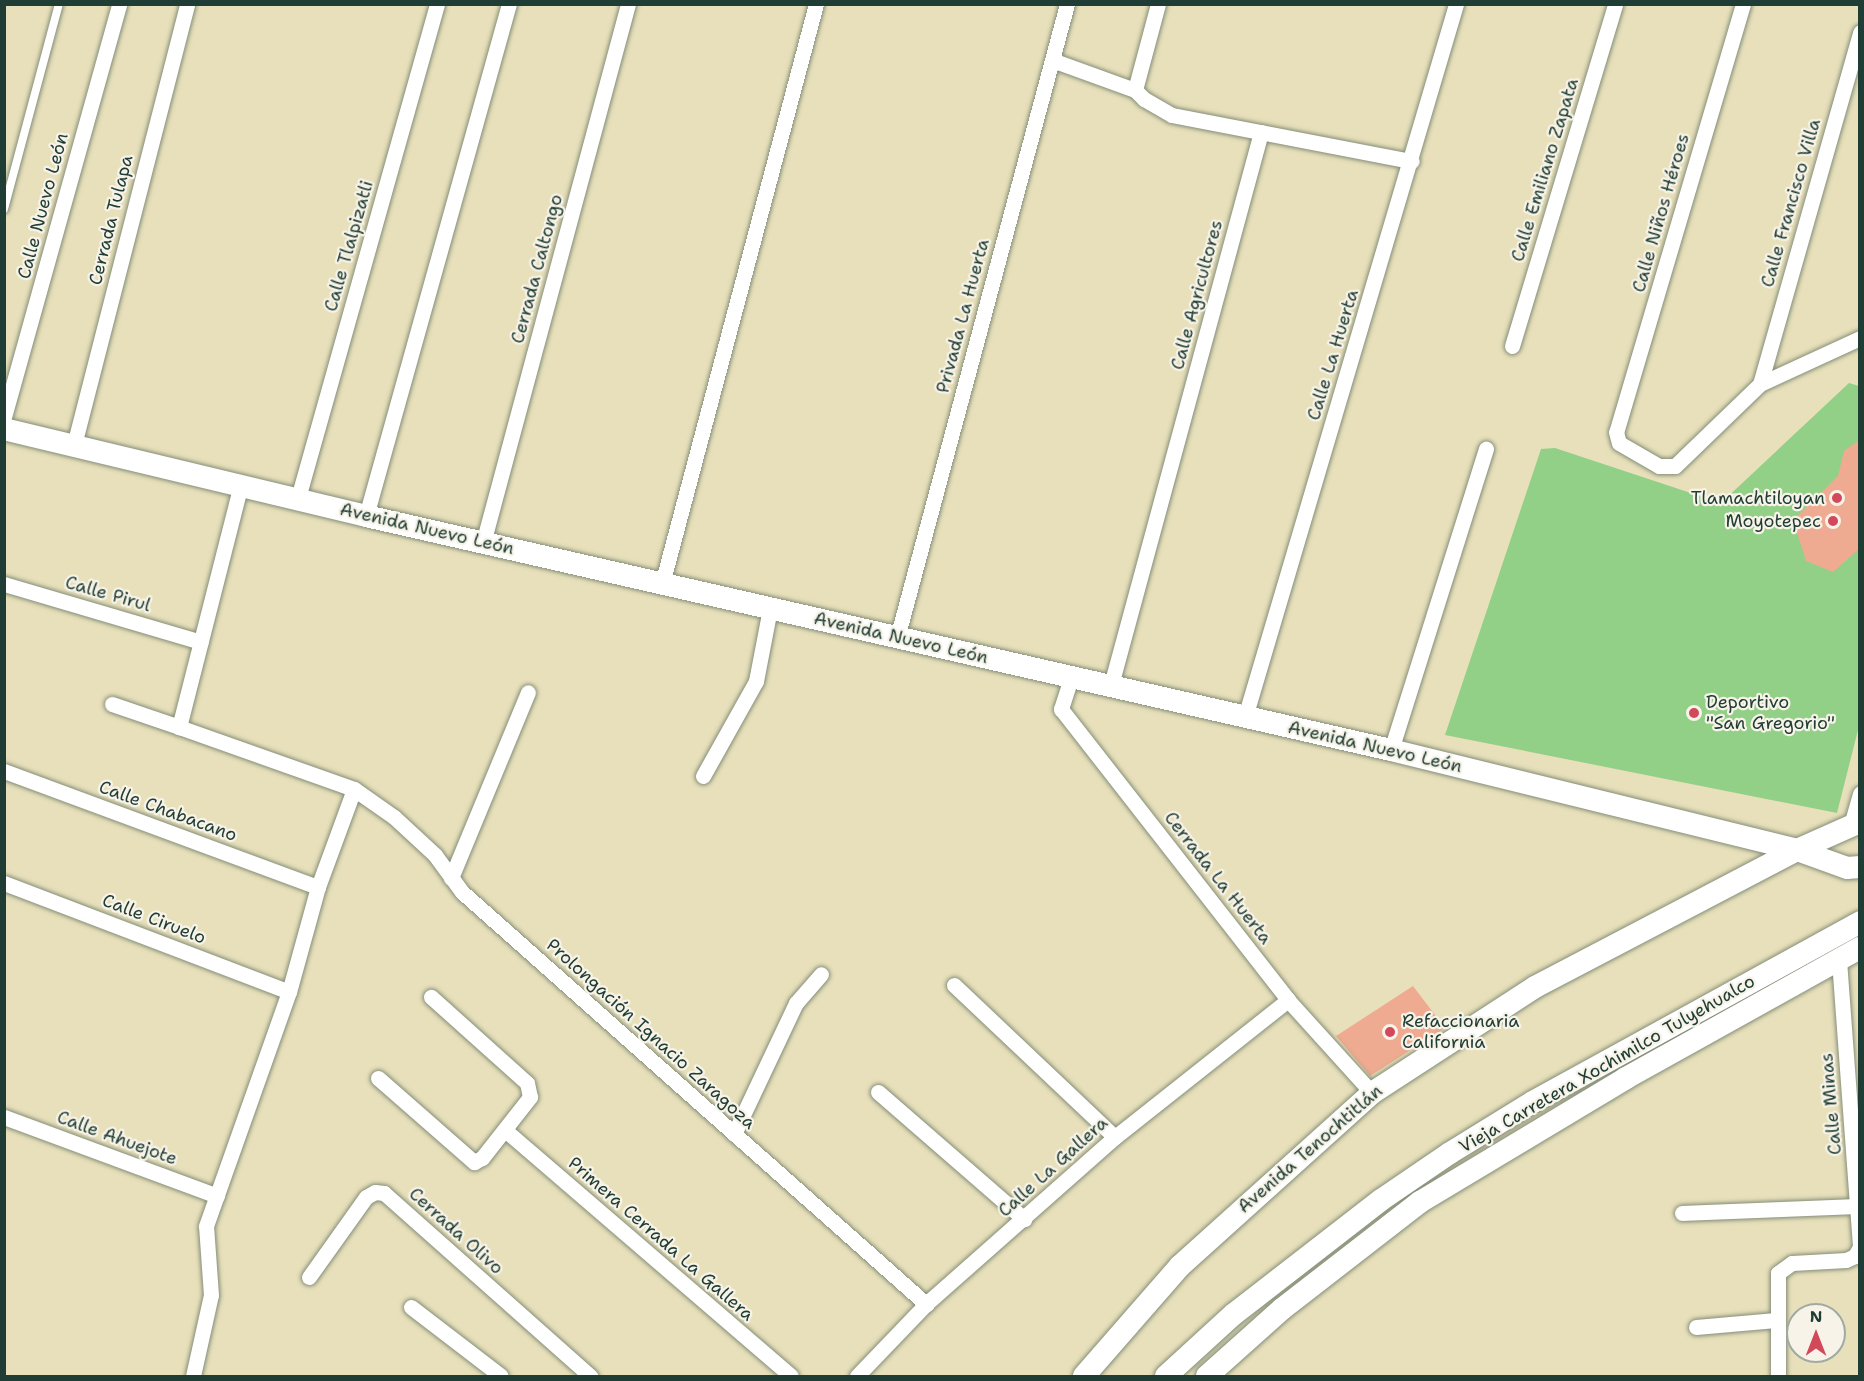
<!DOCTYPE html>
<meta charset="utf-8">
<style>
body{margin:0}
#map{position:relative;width:1864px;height:1381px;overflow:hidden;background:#e8e0bb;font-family:"Shantell Sans",sans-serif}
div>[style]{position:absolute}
.green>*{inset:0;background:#91d086}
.building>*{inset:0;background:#eeab91}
.roads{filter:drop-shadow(0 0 2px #848e78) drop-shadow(0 0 2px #848e78)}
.lane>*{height:8px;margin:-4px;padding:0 4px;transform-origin:4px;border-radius:4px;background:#fff}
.street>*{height:15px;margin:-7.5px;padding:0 7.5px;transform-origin:7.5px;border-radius:7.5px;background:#fff}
.secondary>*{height:22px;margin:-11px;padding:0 11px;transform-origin:11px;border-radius:11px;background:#fff}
.dots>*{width:16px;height:16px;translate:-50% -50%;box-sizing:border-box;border:3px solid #f7f3e8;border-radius:50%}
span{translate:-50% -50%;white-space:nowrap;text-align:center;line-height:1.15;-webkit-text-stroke:4.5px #f7f3e8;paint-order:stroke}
.street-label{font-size:18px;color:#1f3d34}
.poi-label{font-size:18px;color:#1f3d34}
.right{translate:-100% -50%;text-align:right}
.left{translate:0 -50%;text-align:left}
.frame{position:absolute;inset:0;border:6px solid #1f3d34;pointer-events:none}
.north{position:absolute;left:1786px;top:1303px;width:60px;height:60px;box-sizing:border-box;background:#f7f3e8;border:2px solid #a1aaa0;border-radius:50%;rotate:0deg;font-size:16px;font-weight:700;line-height:24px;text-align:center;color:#1f3d34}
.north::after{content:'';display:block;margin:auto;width:21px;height:27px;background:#d1495b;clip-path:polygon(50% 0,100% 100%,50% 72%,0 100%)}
</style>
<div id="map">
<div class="green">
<i style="clip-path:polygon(1849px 383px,1859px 386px,1859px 726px,1837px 813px,1445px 735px,1541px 449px,1555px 448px,1721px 503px)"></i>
</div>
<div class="building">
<i style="clip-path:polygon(1860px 439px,1860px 548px,1833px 572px,1806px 561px,1793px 520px,1838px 476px,1844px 451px)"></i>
<i style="clip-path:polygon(1413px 986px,1445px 1028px,1370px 1076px,1336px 1036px)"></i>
</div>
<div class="roads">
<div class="lane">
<i style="left:4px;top:209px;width:212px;rotate:-75deg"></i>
</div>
<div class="street">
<i style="left:1158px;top:4px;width:89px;rotate:105deg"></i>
<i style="left:1135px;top:90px;width:13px;rotate:45deg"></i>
<i style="left:1144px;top:99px;width:32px;rotate:30deg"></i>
<i style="left:1172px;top:115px;width:244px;rotate:10.9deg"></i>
<i style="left:1743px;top:4px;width:446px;rotate:106.5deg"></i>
<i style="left:1616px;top:432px;width:11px;rotate:75deg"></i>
<i style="left:1619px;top:443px;width:46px;rotate:29.9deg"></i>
<i style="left:1659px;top:466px;width:16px"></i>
<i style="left:1675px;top:466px;width:118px;rotate:-44deg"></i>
<i style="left:1760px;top:384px;width:110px;rotate:-24.7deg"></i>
<i style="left:1052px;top:60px;width:88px;rotate:19.9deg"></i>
<i style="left:1512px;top:346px;width:357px;rotate:-73.2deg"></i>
<i style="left:1760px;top:384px;width:366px;rotate:-74.1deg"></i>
<i style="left:4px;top:417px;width:429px;rotate:-74.4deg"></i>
<i style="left:74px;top:445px;width:455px;rotate:-75.6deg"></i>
<i style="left:241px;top:484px;width:251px;rotate:104.3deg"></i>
<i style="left:179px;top:727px;width:186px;rotate:19.5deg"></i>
<i style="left:354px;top:789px;width:49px;rotate:35deg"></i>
<i style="left:394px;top:817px;width:56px;rotate:42.8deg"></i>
<i style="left:435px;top:855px;width:46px;rotate:53.9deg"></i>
<i style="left:462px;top:892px;width:621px;rotate:41.6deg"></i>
<i style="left:298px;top:498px;width:513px;rotate:-74.28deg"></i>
<i style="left:366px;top:516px;width:532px;rotate:-74.4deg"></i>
<i style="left:483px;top:543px;width:558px;rotate:-74.94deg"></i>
<i style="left:4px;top:584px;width:205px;rotate:16.4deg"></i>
<i style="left:662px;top:584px;width:600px;rotate:-75.13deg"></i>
<i style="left:897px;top:638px;width:656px;rotate:-74.99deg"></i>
<i style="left:1072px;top:675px;width:36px;rotate:108deg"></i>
<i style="left:1061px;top:709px;width:369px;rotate:52deg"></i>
<i style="left:1288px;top:1000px;width:125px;rotate:47.9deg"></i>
<i style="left:1111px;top:685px;width:573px;rotate:-74.82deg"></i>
<i style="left:112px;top:704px;width:71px;rotate:18.9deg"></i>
<i style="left:1245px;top:717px;width:744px;rotate:-73.51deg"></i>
<i style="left:1391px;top:750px;width:316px;rotate:-72.5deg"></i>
<i style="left:4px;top:771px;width:335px;rotate:20.3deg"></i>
<i style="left:703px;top:776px;width:109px;rotate:-60.8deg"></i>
<i style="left:756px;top:681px;width:74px;rotate:-79.1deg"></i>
<i style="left:1851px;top:825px;width:33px;rotate:-74deg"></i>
<i style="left:451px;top:878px;width:201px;rotate:-67.5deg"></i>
<i style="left:4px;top:883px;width:305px;rotate:20.9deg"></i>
<i style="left:1839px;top:960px;width:286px;rotate:85.8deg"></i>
<i style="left:954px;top:985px;width:221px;rotate:43.4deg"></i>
<i style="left:378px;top:1078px;width:128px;rotate:41.2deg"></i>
<i style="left:474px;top:1162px;width:9px;rotate:-27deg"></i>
<i style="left:482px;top:1158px;width:78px;rotate:-51.8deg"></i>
<i style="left:530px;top:1097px;width:14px;rotate:-102deg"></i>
<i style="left:527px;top:1083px;width:129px;rotate:-138.1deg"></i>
<i style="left:878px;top:1092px;width:194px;rotate:41deg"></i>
<i style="left:4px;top:1117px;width:227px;rotate:20.3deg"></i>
<i style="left:505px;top:1130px;width:377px;rotate:40.7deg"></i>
<i style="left:734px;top:1134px;width:145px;rotate:-64.7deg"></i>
<i style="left:796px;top:1003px;width:38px;rotate:-49deg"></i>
<i style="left:1682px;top:1213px;width:174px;rotate:-2.3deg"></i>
<i style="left:309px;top:1277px;width:98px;rotate:-54.5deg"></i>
<i style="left:366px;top:1197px;width:10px;rotate:-29deg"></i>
<i style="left:375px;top:1192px;width:9px;rotate:6deg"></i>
<i style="left:384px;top:1193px;width:276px;rotate:41.6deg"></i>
<i style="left:411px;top:1307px;width:113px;rotate:37.5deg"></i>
<i style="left:1696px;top:1327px;width:80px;rotate:-5deg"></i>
<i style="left:193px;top:1376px;width:83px;rotate:-77.5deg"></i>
<i style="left:211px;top:1295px;width:69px;rotate:-94.1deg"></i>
<i style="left:206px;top:1226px;width:248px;rotate:-70.5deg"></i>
<i style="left:289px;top:992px;width:109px;rotate:-74.6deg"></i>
<i style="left:318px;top:887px;width:104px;rotate:-69.8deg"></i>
<i style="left:857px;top:1376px;width:100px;rotate:-46.2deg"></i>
<i style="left:926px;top:1304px;width:252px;rotate:-41.5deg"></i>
<i style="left:1115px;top:1137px;width:221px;rotate:-38.4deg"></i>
<i style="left:1778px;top:1376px;width:103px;rotate:-90deg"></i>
<i style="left:1778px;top:1273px;width:17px;rotate:-36deg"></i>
<i style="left:1792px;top:1263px;width:54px;rotate:-3.2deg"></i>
<i style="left:1846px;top:1260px;width:10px;rotate:-24deg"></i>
<i style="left:1855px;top:1256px;width:10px;rotate:-61deg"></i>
</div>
<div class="secondary">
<i style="left:4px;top:429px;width:372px;rotate:13.5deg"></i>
<i style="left:366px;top:516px;width:1051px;rotate:12.86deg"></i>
<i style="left:1391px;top:750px;width:418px;rotate:13.8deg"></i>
<i style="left:1797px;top:850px;width:53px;rotate:19.8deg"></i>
<i style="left:1847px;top:868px;width:13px;rotate:-4deg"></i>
<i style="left:1084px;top:1376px;width:146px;rotate:-48.9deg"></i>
<i style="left:1180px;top:1266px;width:258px;rotate:-42deg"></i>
<i style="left:1372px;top:1093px;width:194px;rotate:-33deg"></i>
<i style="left:1535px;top:987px;width:296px;rotate:-27.6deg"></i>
<i style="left:1797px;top:850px;width:69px;rotate:-24deg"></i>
<i style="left:1166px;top:1376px;width:92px;rotate:-42.4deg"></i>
<i style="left:1234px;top:1314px;width:186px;rotate:-37.8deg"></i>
<i style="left:1381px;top:1200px;width:83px;rotate:-34.3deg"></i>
<i style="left:1450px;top:1153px;width:97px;rotate:-31.6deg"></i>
<i style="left:1533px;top:1102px;width:373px;rotate:-28.8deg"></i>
<i style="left:1207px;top:1376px;width:101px;rotate:-41.8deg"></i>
<i style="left:1282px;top:1309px;width:175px;rotate:-37.8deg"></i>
<i style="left:1420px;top:1202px;width:240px;rotate:-31deg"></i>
<i style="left:1626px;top:1078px;width:268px;rotate:-29.1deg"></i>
</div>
</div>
<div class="dots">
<i style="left:1837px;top:498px;background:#d1495b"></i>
<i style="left:1833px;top:521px;background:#d1495b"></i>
<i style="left:1694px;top:713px;background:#d1495b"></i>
<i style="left:1390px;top:1032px;background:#d1495b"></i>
</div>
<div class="street-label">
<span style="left:1545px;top:170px;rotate:-73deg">Calle Emiliano Zapata</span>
<span style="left:1791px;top:203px;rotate:-74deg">Calle Francisco Villa</span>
<span style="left:43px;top:206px;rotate:-75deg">Calle Nuevo León</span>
<span style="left:1661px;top:213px;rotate:-74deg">Calle Niños Héroes</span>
<span style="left:111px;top:220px;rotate:-76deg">Cerrada Tulapa</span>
<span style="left:349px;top:246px;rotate:-74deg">Calle Tlalpizatli</span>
<span style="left:537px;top:269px;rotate:-75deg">Cerrada Caltongo</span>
<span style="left:1197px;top:295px;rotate:-75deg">Calle Agricultores</span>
<span style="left:963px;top:316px;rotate:-75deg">Privada La Huerta</span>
<span style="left:1333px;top:355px;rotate:-73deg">Calle La Huerta</span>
<span style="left:427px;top:529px;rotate:13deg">Avenida Nuevo León</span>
<span style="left:108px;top:594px;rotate:16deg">Calle Pirul</span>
<span style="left:901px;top:638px;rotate:13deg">Avenida Nuevo León</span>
<span style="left:1375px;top:747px;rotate:13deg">Avenida Nuevo León</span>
<span style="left:168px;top:811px;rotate:20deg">Calle Chabacano</span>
<span style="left:1218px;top:878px;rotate:52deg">Cerrada La Huerta</span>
<span style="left:154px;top:919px;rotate:21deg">Calle Ciruelo</span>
<span style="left:651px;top:1034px;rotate:42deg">Prolongación Ignacio Zaragoza</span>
<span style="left:1607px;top:1064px;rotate:-30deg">Vieja Carretera Xochimilco Tulyehualco</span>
<span style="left:1831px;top:1104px;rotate:-95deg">Calle Minas</span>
<span style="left:117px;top:1138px;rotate:20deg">Calle Ahuejote</span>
<span style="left:1310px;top:1149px;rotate:-41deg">Avenida Tenochtitlán</span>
<span style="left:1053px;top:1167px;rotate:-42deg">Calle La Gallera</span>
<span style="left:456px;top:1231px;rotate:42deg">Cerrada Olivo</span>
<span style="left:661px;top:1239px;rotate:41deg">Primera Cerrada La Gallera</span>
</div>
<div class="poi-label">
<span class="right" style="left:1825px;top:498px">Tlamachtiloyan</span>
<span class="right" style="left:1821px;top:521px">Moyotepec</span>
<span class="left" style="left:1706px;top:713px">Deportivo<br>"San Gregorio"</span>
<span class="left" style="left:1402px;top:1032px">Refaccionaria<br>California</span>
</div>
<div class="frame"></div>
<div class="north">N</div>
</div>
